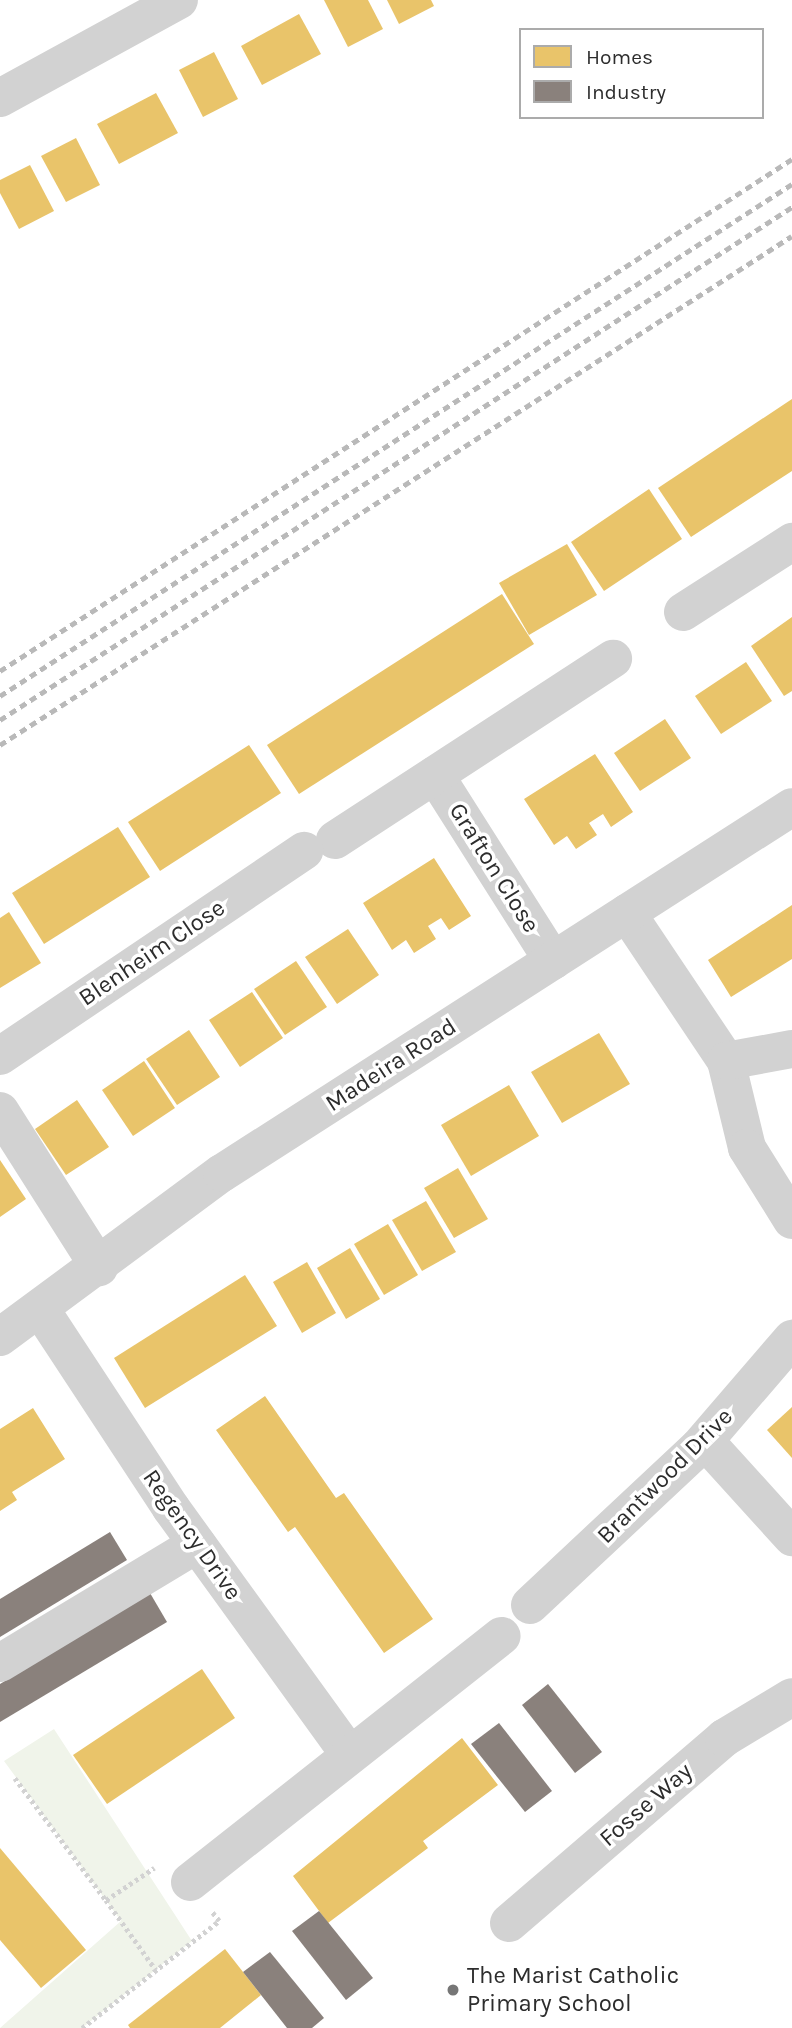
<!DOCTYPE html>
<style>
body{margin:0}
#map{position:relative;width:792px;height:2028px;overflow:hidden;background:#fff;font-family:Karla,sans-serif}
div>[style]{position:absolute}
.green>*{inset:0;background:#f0f4ea}
.homes>*{inset:0;background:#e9c46a}
.industry>*{inset:0;background:#8a817c}
.path>*{height:4.5px;margin-top:-2.25px;transform-origin:0;background:repeating-linear-gradient(90deg,#d2d2d2 0 3.5px,transparent 0 7px)}
.minor>*{height:38px;margin:-19px;padding:0 19px;transform-origin:19px;border-radius:19px;background:#d2d2d2}
.rail>*{height:5px;margin-top:-2.5px;transform-origin:0;background:repeating-linear-gradient(90deg,#b9b9b9 0 7px,transparent 0 12px)}
.dots>*{width:19px;height:19px;translate:-50% -50%;box-sizing:border-box;border:4px solid #fff;border-radius:50%}
span{translate:-50% -50%;white-space:nowrap;text-align:center;line-height:1.15;-webkit-text-stroke:7px #fff;paint-order:stroke}
.street-label{font-size:24px;color:#2d2d2d}
.poi-label{font-size:24px;color:#2d2d2d}
.left{translate:0 -50%;text-align:left}
.legend{position:absolute;left:519px;top:28px;width:245px;height:91px;box-sizing:border-box;background:#fff;border:2px solid #ababab;margin:0;padding:9px 12px;list-style:none;font-size:21px;color:#2d2d2d}
.legend li{display:flex;align-items:center;gap:14px;height:35px}
.legend b{width:35px;border:2px solid #ababab}
</style>
<div id="map">
<div class="green">
<i style="clip-path:polygon(54px 1729px,192px 1941px,82px 2028px,0 2028px,121px 1921px,4px 1761px)"></i>
</div>
<div class="homes">
<i style="clip-path:polygon(324px 0,368px 0,383px 29px,348px 47px)"></i>
<i style="clip-path:polygon(387px 0,431px 0,434px 6px,399px 24px)"></i>
<i style="clip-path:polygon(299px 14px,321px 54px,262px 85px,241px 46px)"></i>
<i style="clip-path:polygon(214px 52px,238px 99px,203px 117px,179px 70px)"></i>
<i style="clip-path:polygon(156px 93px,178px 133px,119px 164px,97px 124px)"></i>
<i style="clip-path:polygon(76px 138px,100px 185px,66px 202px,41px 156px)"></i>
<i style="clip-path:polygon(30px 165px,54px 211px,19px 229px,0 193px,0 180px)"></i>
<i style="clip-path:polygon(792px 399px,792px 471px,691px 537px,658px 488px)"></i>
<i style="clip-path:polygon(649px 489px,682px 539px,604px 591px,571px 542px)"></i>
<i style="clip-path:polygon(567px 544px,597px 595px,529px 635px,499px 583px)"></i>
<i style="clip-path:polygon(502px 594px,534px 644px,299px 794px,267px 745px)"></i>
<i style="clip-path:polygon(792px 617px,792px 691px,784px 696px,751px 646px)"></i>
<i style="clip-path:polygon(746px 662px,772px 701px,721px 734px,695px 696px)"></i>
<i style="clip-path:polygon(665px 719px,691px 758px,640px 791px,614px 753px)"></i>
<i style="clip-path:polygon(249px 745px,281px 793px,160px 871px,128px 822px)"></i>
<i style="clip-path:polygon(595px 754px,633px 812px,611px 827px,603px 814px,589px 823px,597px 835px,576px 849px,567px 836px,554px 845px,524px 799px)"></i>
<i style="clip-path:polygon(118px 827px,150px 877px,44px 944px,12px 893px)"></i>
<i style="clip-path:polygon(434px 858px,471px 916px,449px 930px,441px 918px,428px 926px,436px 939px,414px 953px,406px 940px,392px 950px,363px 903px)"></i>
<i style="clip-path:polygon(792px 905px,792px 959px,731px 997px,708px 960px)"></i>
<i style="clip-path:polygon(9px 912px,41px 963px,0 988px,0 918px)"></i>
<i style="clip-path:polygon(348px 929px,379px 975px,337px 1004px,305px 957px)"></i>
<i style="clip-path:polygon(296px 961px,327px 1007px,285px 1035px,254px 989px)"></i>
<i style="clip-path:polygon(252px 992px,283px 1038px,240px 1067px,209px 1020px)"></i>
<i style="clip-path:polygon(189px 1030px,220px 1077px,177px 1105px,146px 1059px)"></i>
<i style="clip-path:polygon(599px 1033px,630px 1084px,562px 1123px,531px 1072px)"></i>
<i style="clip-path:polygon(144px 1061px,175px 1108px,133px 1136px,102px 1090px)"></i>
<i style="clip-path:polygon(509px 1085px,539px 1136px,471px 1176px,441px 1125px)"></i>
<i style="clip-path:polygon(77px 1100px,109px 1147px,66px 1175px,35px 1129px)"></i>
<i style="clip-path:polygon(0 1160px,26px 1199px,0 1217px)"></i>
<i style="clip-path:polygon(458px 1168px,488px 1219px,454px 1238px,424px 1188px)"></i>
<i style="clip-path:polygon(426px 1201px,456px 1252px,422px 1271px,392px 1220px)"></i>
<i style="clip-path:polygon(388px 1224px,418px 1275px,384px 1295px,354px 1244px)"></i>
<i style="clip-path:polygon(350px 1248px,380px 1299px,346px 1319px,317px 1268px)"></i>
<i style="clip-path:polygon(307px 1262px,336px 1313px,302px 1333px,273px 1282px)"></i>
<i style="clip-path:polygon(245px 1275px,277px 1326px,145px 1408px,114px 1358px)"></i>
<i style="clip-path:polygon(265px 1396px,336px 1498px,344px 1493px,433px 1619px,384px 1653px,295px 1527px,288px 1532px,216px 1430px)"></i>
<i style="clip-path:polygon(792px 1407px,792px 1458px,767px 1430px)"></i>
<i style="clip-path:polygon(33px 1408px,65px 1459px,12px 1492px,17px 1500px,0 1511px,0 1429px)"></i>
<i style="clip-path:polygon(202px 1669px,235px 1718px,107px 1804px,73px 1755px)"></i>
<i style="clip-path:polygon(462px 1738px,498px 1785px,423px 1841px,428px 1848px,328px 1923px,293px 1876px)"></i>
<i style="clip-path:polygon(0 1848px,86px 1950px,41px 1988px,0 1940px)"></i>
<i style="clip-path:polygon(225px 1949px,261px 1995px,220px 2028px,130px 2028px,128px 2025px)"></i>
</div>
<div class="industry">
<i style="clip-path:polygon(110px 1532px,127px 1560px,0 1637px,0 1599px)"></i>
<i style="clip-path:polygon(150px 1593px,167px 1622px,0 1722px,0 1684px)"></i>
<i style="clip-path:polygon(548px 1684px,602px 1752px,575px 1773px,522px 1705px)"></i>
<i style="clip-path:polygon(499px 1723px,552px 1791px,525px 1812px,471px 1744px)"></i>
<i style="clip-path:polygon(319px 1911px,373px 1978px,346px 2000px,292px 1931px)"></i>
<i style="clip-path:polygon(270px 1952px,324px 2018px,312px 2028px,287px 2028px,243px 1972px)"></i>
</div>
<div class="path">
<i style="left:15px;top:1778px;width:152px;rotate:53.3deg"></i>
<i style="left:106px;top:1900px;width:58px;rotate:-33.7deg"></i>
<i style="left:106px;top:1900px;width:86px;rotate:54.5deg"></i>
<i style="left:82px;top:2028px;width:174px;rotate:-38deg"></i>
<i style="left:219px;top:1921px;width:11px;rotate:-128deg"></i>
</div>
<div class="minor">
<i style="left:0;top:98px;width:204px;rotate:-28.7deg"></i>
<i style="left:683px;top:612px;width:130px;rotate:-32.7deg"></i>
<i style="left:435px;top:775px;width:220px;rotate:57.6deg"></i>
<i style="left:335px;top:840px;width:332px;rotate:-33.1deg"></i>
<i style="left:627px;top:913px;width:178px;rotate:56.2deg"></i>
<i style="left:726px;top:1061px;width:89px;rotate:76.4deg"></i>
<i style="left:747px;top:1148px;width:85px;rotate:58deg"></i>
<i style="left:0;top:1056px;width:367px;rotate:-34deg"></i>
<i style="left:726px;top:1061px;width:67px;rotate:-10.3deg"></i>
<i style="left:0;top:1111px;width:185px;rotate:57.6deg"></i>
<i style="left:41px;top:1310px;width:237px;rotate:56.7deg"></i>
<i style="left:171px;top:1508px;width:305px;rotate:54.1deg"></i>
<i style="left:0;top:1337px;width:276px;rotate:-36.5deg"></i>
<i style="left:222px;top:1173px;width:677px;rotate:-32.7deg"></i>
<i style="left:705px;top:1441px;width:130px;rotate:47.8deg"></i>
<i style="left:530px;top:1605px;width:231px;rotate:-43.1deg"></i>
<i style="left:699px;top:1447px;width:143px;rotate:-49.3deg"></i>
<i style="left:0;top:1663px;width:230px;rotate:-31.1deg"></i>
<i style="left:190px;top:1882px;width:397px;rotate:-38.3deg"></i>
<i style="left:509px;top:1923px;width:284px;rotate:-40.7deg"></i>
<i style="left:724px;top:1738px;width:79px;rotate:-31.1deg"></i>
</div>
<div class="rail">
<i style="left:0;top:671px;width:943px;rotate:-32.88deg"></i>
<i style="left:0;top:696px;width:943px;rotate:-32.88deg"></i>
<i style="left:0;top:720px;width:944px;rotate:-32.93deg"></i>
<i style="left:0;top:745px;width:941px;rotate:-32.73deg"></i>
</div>
<div class="dots">
<i style="left:453px;top:1990px;background:#767676"></i>
</div>
<div class="street-label">
<span style="left:494px;top:868px;rotate:58deg">Grafton Close</span>
<span style="left:152px;top:953px;rotate:-34deg">Blenheim Close</span>
<span style="left:391px;top:1065px;rotate:-33deg">Madeira Road</span>
<span style="left:665px;top:1476px;rotate:-45deg">Brantwood Drive</span>
<span style="left:192px;top:1535px;rotate:55deg">Regency Drive</span>
<span style="left:646px;top:1805px;rotate:-41deg">Fosse Way</span>
</div>
<div class="poi-label">
<span class="left" style="left:467px;top:1990px">The Marist Catholic<br>Primary School</span>
</div>
<ul class="legend">
<li><b style="height:19px;background:#e9c46a"></b>Homes</li>
<li><b style="height:19px;background:#8a817c"></b>Industry</li>
</ul>
</div>
